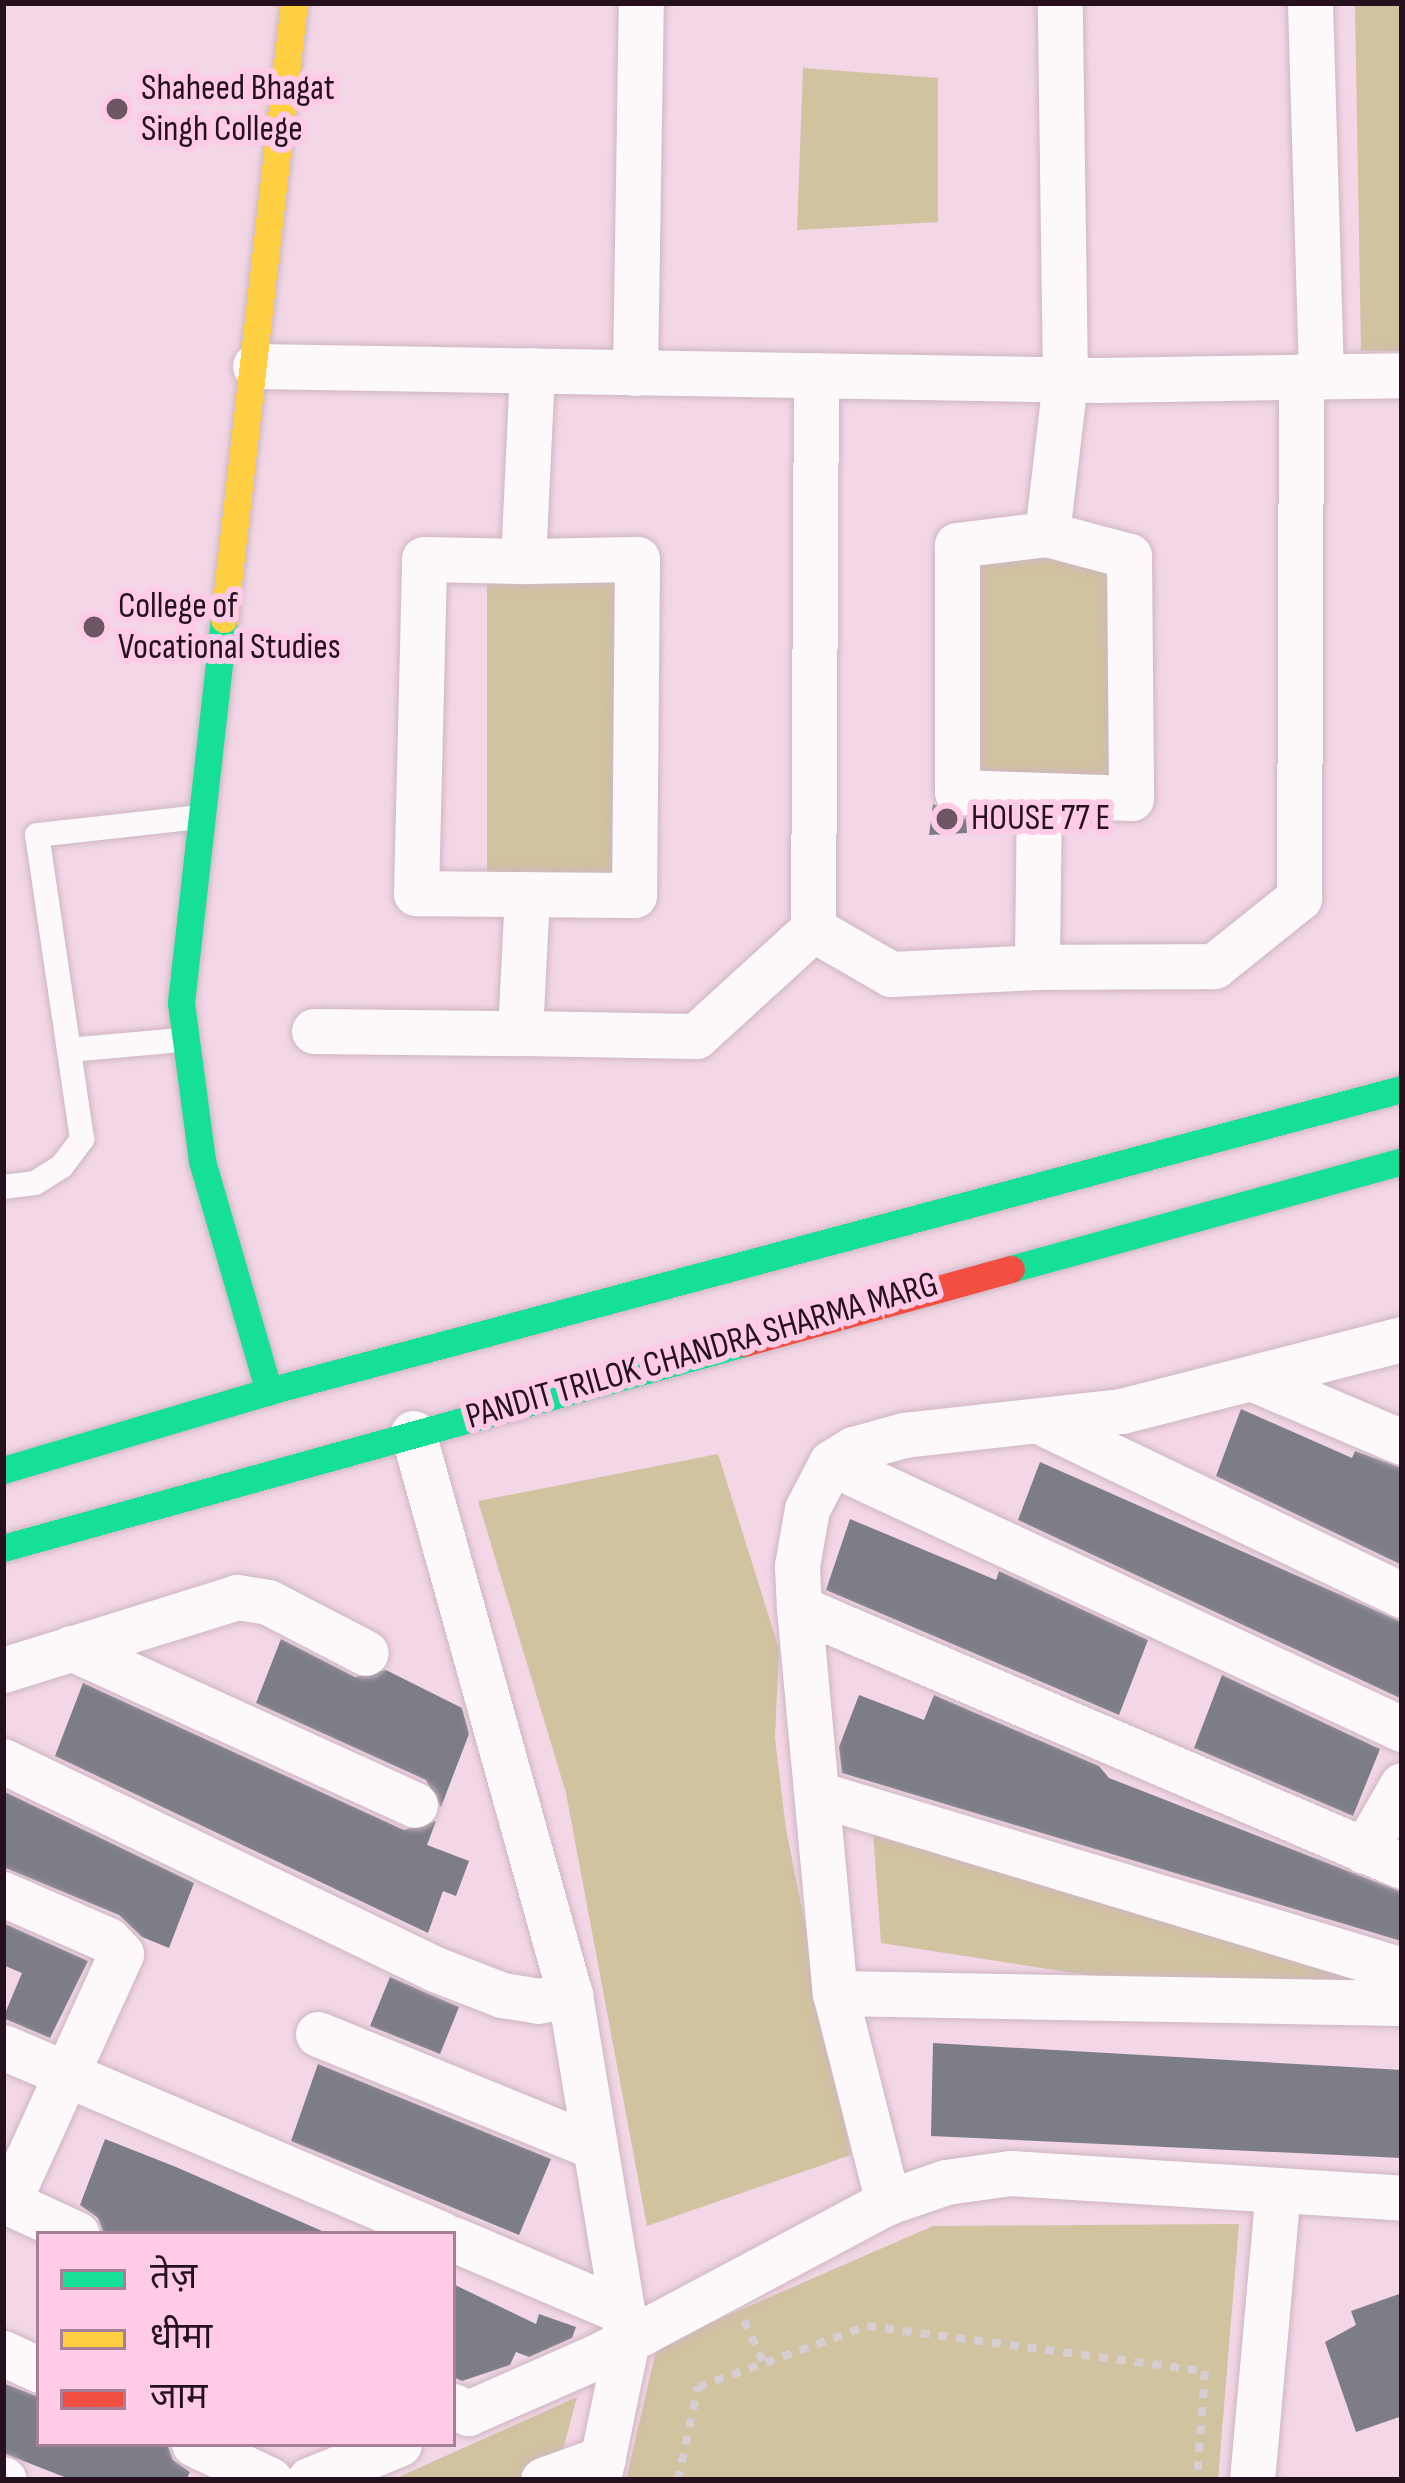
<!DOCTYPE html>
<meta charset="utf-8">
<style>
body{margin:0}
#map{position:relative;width:1405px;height:2483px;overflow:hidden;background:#f3d7e6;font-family:"Sofia Sans Condensed","Noto Sans Devanagari",sans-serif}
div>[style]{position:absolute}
.green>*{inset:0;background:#d1c2a0}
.building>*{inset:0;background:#7d7d88}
.path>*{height:8px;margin-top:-4px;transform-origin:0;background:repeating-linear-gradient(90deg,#d6ced2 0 9px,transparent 0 18px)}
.roads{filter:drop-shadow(0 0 3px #ceb6c3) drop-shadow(0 0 3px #ceb6c3)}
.lane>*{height:24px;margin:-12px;padding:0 12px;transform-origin:12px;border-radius:12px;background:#fdf9fb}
.street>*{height:45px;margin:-22.5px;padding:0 22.5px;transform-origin:22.5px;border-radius:22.5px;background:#fdf9fb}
.fast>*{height:27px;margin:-13.5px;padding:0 13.5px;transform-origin:13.5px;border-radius:13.5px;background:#16e098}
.slow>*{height:27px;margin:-13.5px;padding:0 13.5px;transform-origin:13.5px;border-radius:13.5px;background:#ffcf43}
.jam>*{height:27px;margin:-13.5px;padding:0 13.5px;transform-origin:13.5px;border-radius:13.5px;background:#f24e42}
.dots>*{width:33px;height:33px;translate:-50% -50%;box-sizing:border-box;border:6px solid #ffcbe7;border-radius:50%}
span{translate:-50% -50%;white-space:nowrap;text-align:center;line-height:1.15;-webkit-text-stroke:12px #ffcbe7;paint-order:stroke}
.poi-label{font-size:36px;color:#26101d}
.left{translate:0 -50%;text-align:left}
.street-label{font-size:36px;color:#26101d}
.frame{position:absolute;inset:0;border:6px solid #26101d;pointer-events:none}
.legend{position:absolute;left:36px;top:2231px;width:420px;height:216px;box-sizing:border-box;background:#ffcbe7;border:3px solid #a88096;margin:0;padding:15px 21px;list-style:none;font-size:36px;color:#26101d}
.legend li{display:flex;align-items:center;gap:24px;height:60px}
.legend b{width:60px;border:3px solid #a88096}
</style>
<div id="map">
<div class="green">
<i style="clip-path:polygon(1355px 3px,1402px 3px,1402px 351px,1361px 351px)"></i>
<i style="clip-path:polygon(803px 68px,938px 78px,938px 222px,797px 230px)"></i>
<i style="clip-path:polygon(1129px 556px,1131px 798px,979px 799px,977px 557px)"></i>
<i style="clip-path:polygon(637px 559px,634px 895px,487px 903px,487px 562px)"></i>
<i style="clip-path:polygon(718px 1454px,779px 1649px,775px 1738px,786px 1829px,851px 2155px,647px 2226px,566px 1793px,478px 1501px)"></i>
<i style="clip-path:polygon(870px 1791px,1402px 1983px,1402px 2024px,881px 1943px)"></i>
<i style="clip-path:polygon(1239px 2224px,1218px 2480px,626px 2480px,657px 2346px,933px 2226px)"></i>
<i style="clip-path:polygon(577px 2397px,555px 2480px,392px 2480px)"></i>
</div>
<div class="building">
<i style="clip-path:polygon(933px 804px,966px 819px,967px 833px,929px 835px)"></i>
<i style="clip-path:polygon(1241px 1409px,1352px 1458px,1355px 1451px,1402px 1468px,1402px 1565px,1216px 1476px)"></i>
<i style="clip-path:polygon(1040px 1462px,1402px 1622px,1402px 1699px,1018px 1520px)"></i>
<i style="clip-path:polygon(850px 1519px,996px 1580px,999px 1571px,1148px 1640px,1119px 1715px,826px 1590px)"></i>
<i style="clip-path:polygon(281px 1639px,355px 1677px,386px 1670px,462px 1708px,469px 1734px,441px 1807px,426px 1780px,256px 1703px)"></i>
<i style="clip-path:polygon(1222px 1675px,1380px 1749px,1353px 1816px,1194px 1748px)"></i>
<i style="clip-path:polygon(83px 1683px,404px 1830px,436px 1821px,427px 1845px,469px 1861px,456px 1896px,443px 1891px,428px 1933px,55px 1756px)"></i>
<i style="clip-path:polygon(859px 1695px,924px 1720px,934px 1695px,1099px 1766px,1109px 1778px,1402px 1892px,1401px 1941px,842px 1773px,839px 1747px)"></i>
<i style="clip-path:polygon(3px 1791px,194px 1883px,169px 1948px,142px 1937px,119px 1915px,3px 1867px)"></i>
<i style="clip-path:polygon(3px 1923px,88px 1961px,50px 2038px,3px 2018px,22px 1973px,3px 1965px)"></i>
<i style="clip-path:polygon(390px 1977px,459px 2007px,440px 2054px,370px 2026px)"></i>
<i style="clip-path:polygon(933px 2043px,1402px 2070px,1402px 2158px,931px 2136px)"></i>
<i style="clip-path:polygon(318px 2064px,551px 2159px,519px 2235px,291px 2141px)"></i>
<i style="clip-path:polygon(105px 2139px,176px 2167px,329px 2234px,104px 2234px,98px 2218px,80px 2205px)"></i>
<i style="clip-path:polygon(453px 2284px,536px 2324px,539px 2314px,576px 2327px,572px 2338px,529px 2357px,516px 2352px,510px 2365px,462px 2381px,453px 2377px)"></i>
<i style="clip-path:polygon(1402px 2293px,1402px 2416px,1356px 2432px,1325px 2342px,1356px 2325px,1351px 2311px)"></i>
<i style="clip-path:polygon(3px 2383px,39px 2397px,39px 2444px,167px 2444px,173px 2460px,190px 2472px,186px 2480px,72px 2480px,3px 2453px)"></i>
</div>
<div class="path">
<i style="left:744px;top:2320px;width:48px;rotate:65.6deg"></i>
<i style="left:678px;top:2480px;width:95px;rotate:-77.9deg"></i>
<i style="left:698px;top:2387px;width:180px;rotate:-19.8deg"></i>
<i style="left:867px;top:2326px;width:341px;rotate:7.6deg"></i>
<i style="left:1205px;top:2371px;width:109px;rotate:94.2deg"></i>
</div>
<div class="roads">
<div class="lane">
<i style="left:69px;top:1050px;width:112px;rotate:-5.1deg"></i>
<i style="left:3px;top:1187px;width:32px;rotate:-7deg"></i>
<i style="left:35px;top:1183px;width:32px;rotate:-32deg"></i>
<i style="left:62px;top:1166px;width:34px;rotate:-53deg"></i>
<i style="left:82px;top:1139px;width:307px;rotate:-98.4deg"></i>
<i style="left:37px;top:835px;width:164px;rotate:-6.3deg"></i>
</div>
<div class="street">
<i style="left:1310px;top:3px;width:373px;rotate:88.3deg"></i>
<i style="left:255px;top:366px;width:843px;rotate:0.95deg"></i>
<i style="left:1098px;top:380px;width:304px;rotate:-0.9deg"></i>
<i style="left:635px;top:373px;width:370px;rotate:-89.1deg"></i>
<i style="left:816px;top:375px;width:554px;rotate:90.31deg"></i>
<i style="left:813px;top:929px;width:90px;rotate:30deg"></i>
<i style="left:891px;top:974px;width:146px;rotate:-2.7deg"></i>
<i style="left:1047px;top:534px;width:85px;rotate:15deg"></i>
<i style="left:1129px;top:556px;width:242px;rotate:89.5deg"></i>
<i style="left:1131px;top:798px;width:174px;rotate:-178deg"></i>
<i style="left:957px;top:792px;width:247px;rotate:-90deg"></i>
<i style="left:957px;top:545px;width:91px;rotate:-7deg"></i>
<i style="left:1047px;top:534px;width:155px;rotate:-83.3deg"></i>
<i style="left:1065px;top:380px;width:377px;rotate:-90.8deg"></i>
<i style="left:523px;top:561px;width:114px;rotate:-1deg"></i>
<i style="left:637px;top:559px;width:336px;rotate:90.5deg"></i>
<i style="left:634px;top:895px;width:218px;rotate:-179.5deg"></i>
<i style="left:416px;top:893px;width:334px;rotate:-88.6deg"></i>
<i style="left:424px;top:559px;width:99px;rotate:1.2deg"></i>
<i style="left:523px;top:561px;width:191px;rotate:-87.3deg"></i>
<i style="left:1039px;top:795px;width:172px;rotate:90.7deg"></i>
<i style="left:1037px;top:967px;width:177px;rotate:-0.3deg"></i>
<i style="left:1214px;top:966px;width:109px;rotate:-38.7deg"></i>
<i style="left:1299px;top:898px;width:522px;rotate:-89.78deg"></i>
<i style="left:527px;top:894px;width:139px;rotate:92.9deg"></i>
<i style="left:520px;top:1033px;width:176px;rotate:1deg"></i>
<i style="left:696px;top:1036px;width:159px;rotate:-42.4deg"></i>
<i style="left:314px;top:1031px;width:206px;rotate:0.6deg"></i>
<i style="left:1402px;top:1339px;width:290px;rotate:165.6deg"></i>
<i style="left:1121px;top:1411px;width:218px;rotate:173.7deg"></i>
<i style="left:904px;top:1435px;width:53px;rotate:164.6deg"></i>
<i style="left:853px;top:1449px;width:26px;rotate:148deg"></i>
<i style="left:831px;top:1463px;width:52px;rotate:117.6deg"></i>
<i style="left:807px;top:1509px;width:58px;rotate:100deg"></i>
<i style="left:797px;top:1566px;width:42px;rotate:87.3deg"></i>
<i style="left:799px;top:1608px;width:656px;rotate:23.16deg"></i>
<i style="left:1251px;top:1378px;width:164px;rotate:23deg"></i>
<i style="left:1047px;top:1425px;width:394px;rotate:25.6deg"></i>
<i style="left:413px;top:1433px;width:584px;rotate:74.39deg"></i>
<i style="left:570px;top:1995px;width:350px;rotate:80.6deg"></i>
<i style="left:627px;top:2340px;width:143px;rotate:101.7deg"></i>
<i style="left:831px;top:1463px;width:630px;rotate:24.98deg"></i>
<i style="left:799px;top:1608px;width:387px;rotate:84.7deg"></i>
<i style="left:835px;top:1993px;width:216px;rotate:75.8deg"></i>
<i style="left:71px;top:1648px;width:378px;rotate:24.5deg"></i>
<i style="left:3px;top:1670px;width:245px;rotate:-17.3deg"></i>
<i style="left:237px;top:1597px;width:31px;rotate:9deg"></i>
<i style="left:268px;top:1602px;width:110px;rotate:27.5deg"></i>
<i style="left:3px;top:1761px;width:479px;rotate:25.7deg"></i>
<i style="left:435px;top:1969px;width:72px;rotate:21.2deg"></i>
<i style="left:502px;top:1995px;width:36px;rotate:9deg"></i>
<i style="left:538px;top:2001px;width:33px;rotate:-11deg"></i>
<i style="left:818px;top:1794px;width:610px;rotate:16.77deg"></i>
<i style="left:1364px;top:1851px;width:76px;rotate:-60.1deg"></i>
<i style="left:3px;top:1894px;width:115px;rotate:23.7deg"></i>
<i style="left:108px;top:1940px;width:19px;rotate:47deg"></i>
<i style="left:121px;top:1954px;width:273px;rotate:114.5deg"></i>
<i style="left:835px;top:1993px;width:567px;rotate:1.01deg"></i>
<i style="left:318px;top:2034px;width:299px;rotate:22.2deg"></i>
<i style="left:3px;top:2047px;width:476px;rotate:23.1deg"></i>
<i style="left:3px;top:2200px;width:81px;rotate:24.7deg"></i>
<i style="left:453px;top:2239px;width:184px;rotate:23.1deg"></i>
<i style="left:3px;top:2353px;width:40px;rotate:25deg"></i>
<i style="left:453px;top:2406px;width:17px;rotate:25deg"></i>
<i style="left:468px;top:2413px;width:142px;rotate:-23.7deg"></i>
<i style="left:598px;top:2356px;width:328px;rotate:-28deg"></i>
<i style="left:888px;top:2202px;width:61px;rotate:-19deg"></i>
<i style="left:946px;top:2182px;width:65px;rotate:-8deg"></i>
<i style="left:1010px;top:2173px;width:393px;rotate:3.6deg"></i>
<i style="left:194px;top:2444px;width:84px;rotate:25.3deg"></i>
<i style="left:3px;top:2479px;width:1px;rotate:45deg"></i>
<i style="left:309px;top:2480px;width:97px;rotate:-21.8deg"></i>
<i style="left:543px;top:2480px;width:64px;rotate:-20.1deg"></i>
<i style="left:1252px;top:2480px;width:291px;rotate:-84.9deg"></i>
</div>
<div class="fast">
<i style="left:224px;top:619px;width:386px;rotate:96.4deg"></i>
<i style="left:181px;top:1003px;width:159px;rotate:82.4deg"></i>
<i style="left:202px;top:1161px;width:240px;rotate:73.8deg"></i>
<i style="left:1011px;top:1269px;width:406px;rotate:-15.4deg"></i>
<i style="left:3px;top:1470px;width:277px;rotate:-16.5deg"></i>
<i style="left:269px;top:1391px;width:1173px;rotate:-14.93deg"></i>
<i style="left:3px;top:1548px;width:769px;rotate:-15.46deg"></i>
</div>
<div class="slow">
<i style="left:224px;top:619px;width:620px;rotate:-83.52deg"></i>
</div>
<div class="jam">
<i style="left:744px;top:1343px;width:277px;rotate:-15.5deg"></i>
</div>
</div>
<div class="dots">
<i style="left:117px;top:109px;background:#6e5663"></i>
<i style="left:94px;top:627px;background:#6e5663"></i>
<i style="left:947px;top:819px;background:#6e5663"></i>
</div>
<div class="poi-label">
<span class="left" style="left:141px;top:109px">Shaheed Bhagat<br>Singh College</span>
<span class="left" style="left:118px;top:627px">College of<br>Vocational Studies</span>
<span class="left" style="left:971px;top:819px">HOUSE 77 E</span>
</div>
<div class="street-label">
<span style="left:702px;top:1351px;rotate:-16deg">PANDIT TRILOK CHANDRA SHARMA MARG</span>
</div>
<div class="frame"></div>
<ul class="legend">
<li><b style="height:15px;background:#16e098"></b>तेज़</li>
<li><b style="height:15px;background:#ffcf43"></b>धीमा</li>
<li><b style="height:15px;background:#f24e42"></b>जाम</li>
</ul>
</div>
